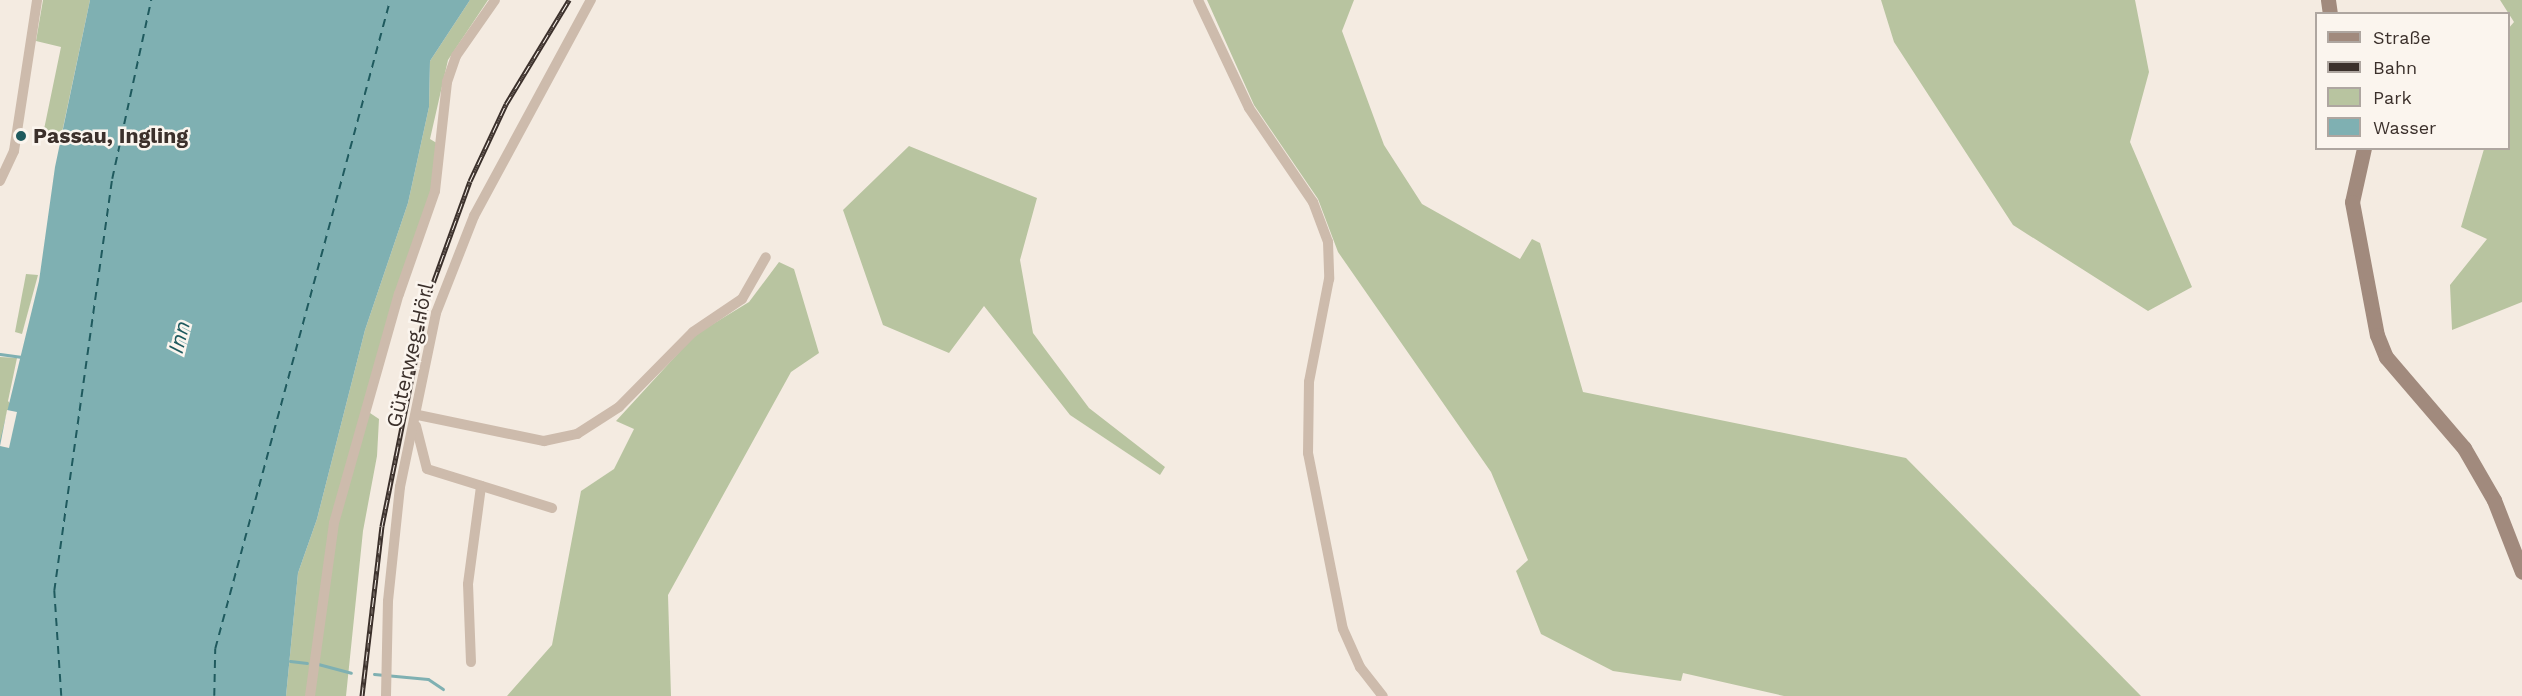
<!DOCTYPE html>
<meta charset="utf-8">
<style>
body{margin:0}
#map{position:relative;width:2522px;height:696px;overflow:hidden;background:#f4ebe1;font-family:"Work Sans",sans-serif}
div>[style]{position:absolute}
.green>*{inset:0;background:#b8c4a0}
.water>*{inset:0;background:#7fb0b2}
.pier>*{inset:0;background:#f4ebe1}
.stream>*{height:3px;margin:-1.5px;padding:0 1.5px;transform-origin:1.5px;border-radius:1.5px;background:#7fb0b2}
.ferry>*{height:1.5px;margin-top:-0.75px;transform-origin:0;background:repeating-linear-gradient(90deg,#1f5a5e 0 8px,transparent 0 14px)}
.street>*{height:10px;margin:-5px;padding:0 5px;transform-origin:5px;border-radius:5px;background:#cdbbac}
.secondary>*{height:15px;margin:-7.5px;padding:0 7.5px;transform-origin:7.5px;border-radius:7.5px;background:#a18a7d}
.rail>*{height:5px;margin-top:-2.5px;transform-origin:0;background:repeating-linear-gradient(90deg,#fbf5ee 0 9px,#3b302b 0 18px);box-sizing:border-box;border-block:2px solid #3b302b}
.dots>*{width:16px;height:16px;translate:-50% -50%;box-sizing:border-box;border:3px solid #fbf5ee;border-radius:50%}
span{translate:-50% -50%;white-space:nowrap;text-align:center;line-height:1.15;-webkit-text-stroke:5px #fbf5ee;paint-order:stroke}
.poi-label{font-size:21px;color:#3b302b;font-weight:700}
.left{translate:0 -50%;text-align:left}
.street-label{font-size:21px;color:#3b302b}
.water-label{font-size:22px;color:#1f5a5e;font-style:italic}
.legend{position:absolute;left:2315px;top:12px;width:195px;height:138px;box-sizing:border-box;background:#fbf5ee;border:2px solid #aea6a0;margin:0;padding:8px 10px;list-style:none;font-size:18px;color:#3b302b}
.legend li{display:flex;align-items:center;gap:12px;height:30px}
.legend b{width:30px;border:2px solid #aea6a0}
</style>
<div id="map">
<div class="green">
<i style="clip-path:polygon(43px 0,90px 0,60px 142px,42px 139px,61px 47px,36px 41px)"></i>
<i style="clip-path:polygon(470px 0,488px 0,448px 60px,430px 139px,440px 145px,433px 184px,364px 409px,379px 419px,377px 456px,363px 531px,346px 696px,286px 696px,298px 573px,317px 519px,365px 330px,408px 203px,429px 107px,430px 61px)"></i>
<i style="clip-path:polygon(1207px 0,1354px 0,1342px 31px,1384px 145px,1422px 204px,1520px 259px,1532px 239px,1540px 243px,1583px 392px,1906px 458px,2141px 696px,1784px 696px,1683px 673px,1681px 681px,1613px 671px,1541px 634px,1516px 571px,1528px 560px,1491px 472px,1338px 252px,1318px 199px,1254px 105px)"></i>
<i style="clip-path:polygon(1881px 0,2135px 0,2149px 72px,2130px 142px,2192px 287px,2148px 311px,2013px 225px,1894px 42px)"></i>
<i style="clip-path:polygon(2500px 0,2522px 0,2522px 302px,2452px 330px,2450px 285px,2487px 239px,2461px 227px,2484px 149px,2508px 148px,2508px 29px,2514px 22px)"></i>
<i style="clip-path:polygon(909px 146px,1037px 198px,1020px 260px,1033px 333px,1089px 408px,1165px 467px,1160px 475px,1070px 415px,984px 306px,949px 353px,883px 325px,843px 210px)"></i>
<i style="clip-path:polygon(779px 262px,794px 269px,819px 353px,791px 372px,668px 595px,671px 696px,507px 696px,552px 645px,581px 491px,614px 469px,634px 429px,616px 421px,695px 335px,749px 302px)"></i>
<i style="clip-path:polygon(26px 274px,38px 275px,22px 334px,15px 332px)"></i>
<i style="clip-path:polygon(0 357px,17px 358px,8px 401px,17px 412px,0 446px)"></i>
</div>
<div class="water">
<i style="clip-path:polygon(90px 0,470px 0,430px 61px,429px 107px,408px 203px,365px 330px,317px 519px,298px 573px,286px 696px,0 696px,0 441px,39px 281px,55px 167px)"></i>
</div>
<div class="pier">
<i style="clip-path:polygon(7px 410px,17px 412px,9px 448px,0 446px)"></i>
</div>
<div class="stream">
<i style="left:0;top:354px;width:22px;rotate:8deg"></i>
<i style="left:290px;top:661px;width:17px;rotate:7deg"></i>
<i style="left:318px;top:664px;width:34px;rotate:15deg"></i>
<i style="left:374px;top:674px;width:54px;rotate:5.3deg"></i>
<i style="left:428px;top:679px;width:18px;rotate:34deg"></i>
</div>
<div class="ferry">
<i style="left:61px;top:696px;width:105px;rotate:-93.8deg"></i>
<i style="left:54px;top:591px;width:416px;rotate:-82deg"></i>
<i style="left:112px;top:179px;width:183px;rotate:-77.7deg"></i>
<i style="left:214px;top:696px;width:47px;rotate:-88.8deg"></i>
<i style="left:215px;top:649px;width:672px;rotate:-74.91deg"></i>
</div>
<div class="street">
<i style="left:1198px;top:0;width:119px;rotate:64.7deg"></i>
<i style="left:1249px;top:108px;width:114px;rotate:55.8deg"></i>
<i style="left:1313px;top:202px;width:43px;rotate:69.4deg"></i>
<i style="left:1328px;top:242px;width:37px;rotate:88deg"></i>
<i style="left:1329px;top:279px;width:105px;rotate:101deg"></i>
<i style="left:1309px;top:382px;width:71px;rotate:90.8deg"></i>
<i style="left:1308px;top:453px;width:179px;rotate:78.8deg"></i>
<i style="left:1343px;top:629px;width:42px;rotate:65.9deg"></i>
<i style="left:1360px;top:667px;width:37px;rotate:52deg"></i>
<i style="left:0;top:181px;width:33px;rotate:-65deg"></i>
<i style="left:14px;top:151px;width:153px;rotate:-81.3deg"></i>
<i style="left:418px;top:415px;width:129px;rotate:11.7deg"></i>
<i style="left:544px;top:441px;width:34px;rotate:-12deg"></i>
<i style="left:577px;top:434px;width:50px;rotate:-32.7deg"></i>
<i style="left:619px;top:407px;width:105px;rotate:-45.4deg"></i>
<i style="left:693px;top:332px;width:59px;rotate:-34deg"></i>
<i style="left:742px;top:299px;width:48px;rotate:-60.3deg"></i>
<i style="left:416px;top:426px;width:44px;rotate:75.7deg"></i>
<i style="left:427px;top:469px;width:131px;rotate:17.3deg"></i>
<i style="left:471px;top:662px;width:78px;rotate:-92.2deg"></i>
<i style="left:468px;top:584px;width:99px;rotate:-82.4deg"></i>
<i style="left:310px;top:696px;width:175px;rotate:-82.1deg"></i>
<i style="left:334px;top:523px;width:238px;rotate:-74.2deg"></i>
<i style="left:399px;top:294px;width:109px;rotate:-70.7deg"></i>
<i style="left:435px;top:191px;width:110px;rotate:-83.7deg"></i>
<i style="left:447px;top:82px;width:28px;rotate:-71deg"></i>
<i style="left:456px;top:56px;width:68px;rotate:-55.1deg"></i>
<i style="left:386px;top:696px;width:95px;rotate:-88.8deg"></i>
<i style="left:388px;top:601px;width:115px;rotate:-84deg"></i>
<i style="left:400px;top:487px;width:178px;rotate:-78.3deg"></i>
<i style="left:436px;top:313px;width:104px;rotate:-68.6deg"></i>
<i style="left:474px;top:216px;width:246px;rotate:-61.6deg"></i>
</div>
<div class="secondary">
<i style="left:2328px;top:0;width:14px;rotate:82deg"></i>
<i style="left:2364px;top:148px;width:55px;rotate:102.5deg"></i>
<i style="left:2352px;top:202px;width:135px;rotate:79.4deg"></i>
<i style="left:2377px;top:335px;width:24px;rotate:68deg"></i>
<i style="left:2386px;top:357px;width:120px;rotate:49.4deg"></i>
<i style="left:2464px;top:448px;width:60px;rotate:60deg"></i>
<i style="left:2494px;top:500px;width:77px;rotate:68.7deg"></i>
</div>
<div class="rail">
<i style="left:362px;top:696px;width:171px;rotate:-83.3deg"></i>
<i style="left:382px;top:526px;width:234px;rotate:-78.6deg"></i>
<i style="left:428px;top:297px;width:123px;rotate:-70.1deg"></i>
<i style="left:470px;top:181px;width:85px;rotate:-64.9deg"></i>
<i style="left:506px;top:104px;width:122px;rotate:-58.8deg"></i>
</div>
<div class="dots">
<i style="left:21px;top:136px;background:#1f5a5e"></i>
</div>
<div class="poi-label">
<span class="left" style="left:33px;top:136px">Passau, Ingling</span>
</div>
<div class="street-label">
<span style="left:410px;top:355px;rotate:-77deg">Güterweg Hörl</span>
</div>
<div class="water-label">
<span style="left:179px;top:337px;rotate:-76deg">Inn</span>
</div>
<ul class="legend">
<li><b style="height:8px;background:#a18a7d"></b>Straße</li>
<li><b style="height:8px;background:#3b302b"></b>Bahn</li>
<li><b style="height:16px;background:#b8c4a0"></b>Park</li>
<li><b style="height:16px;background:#7fb0b2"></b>Wasser</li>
</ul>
</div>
